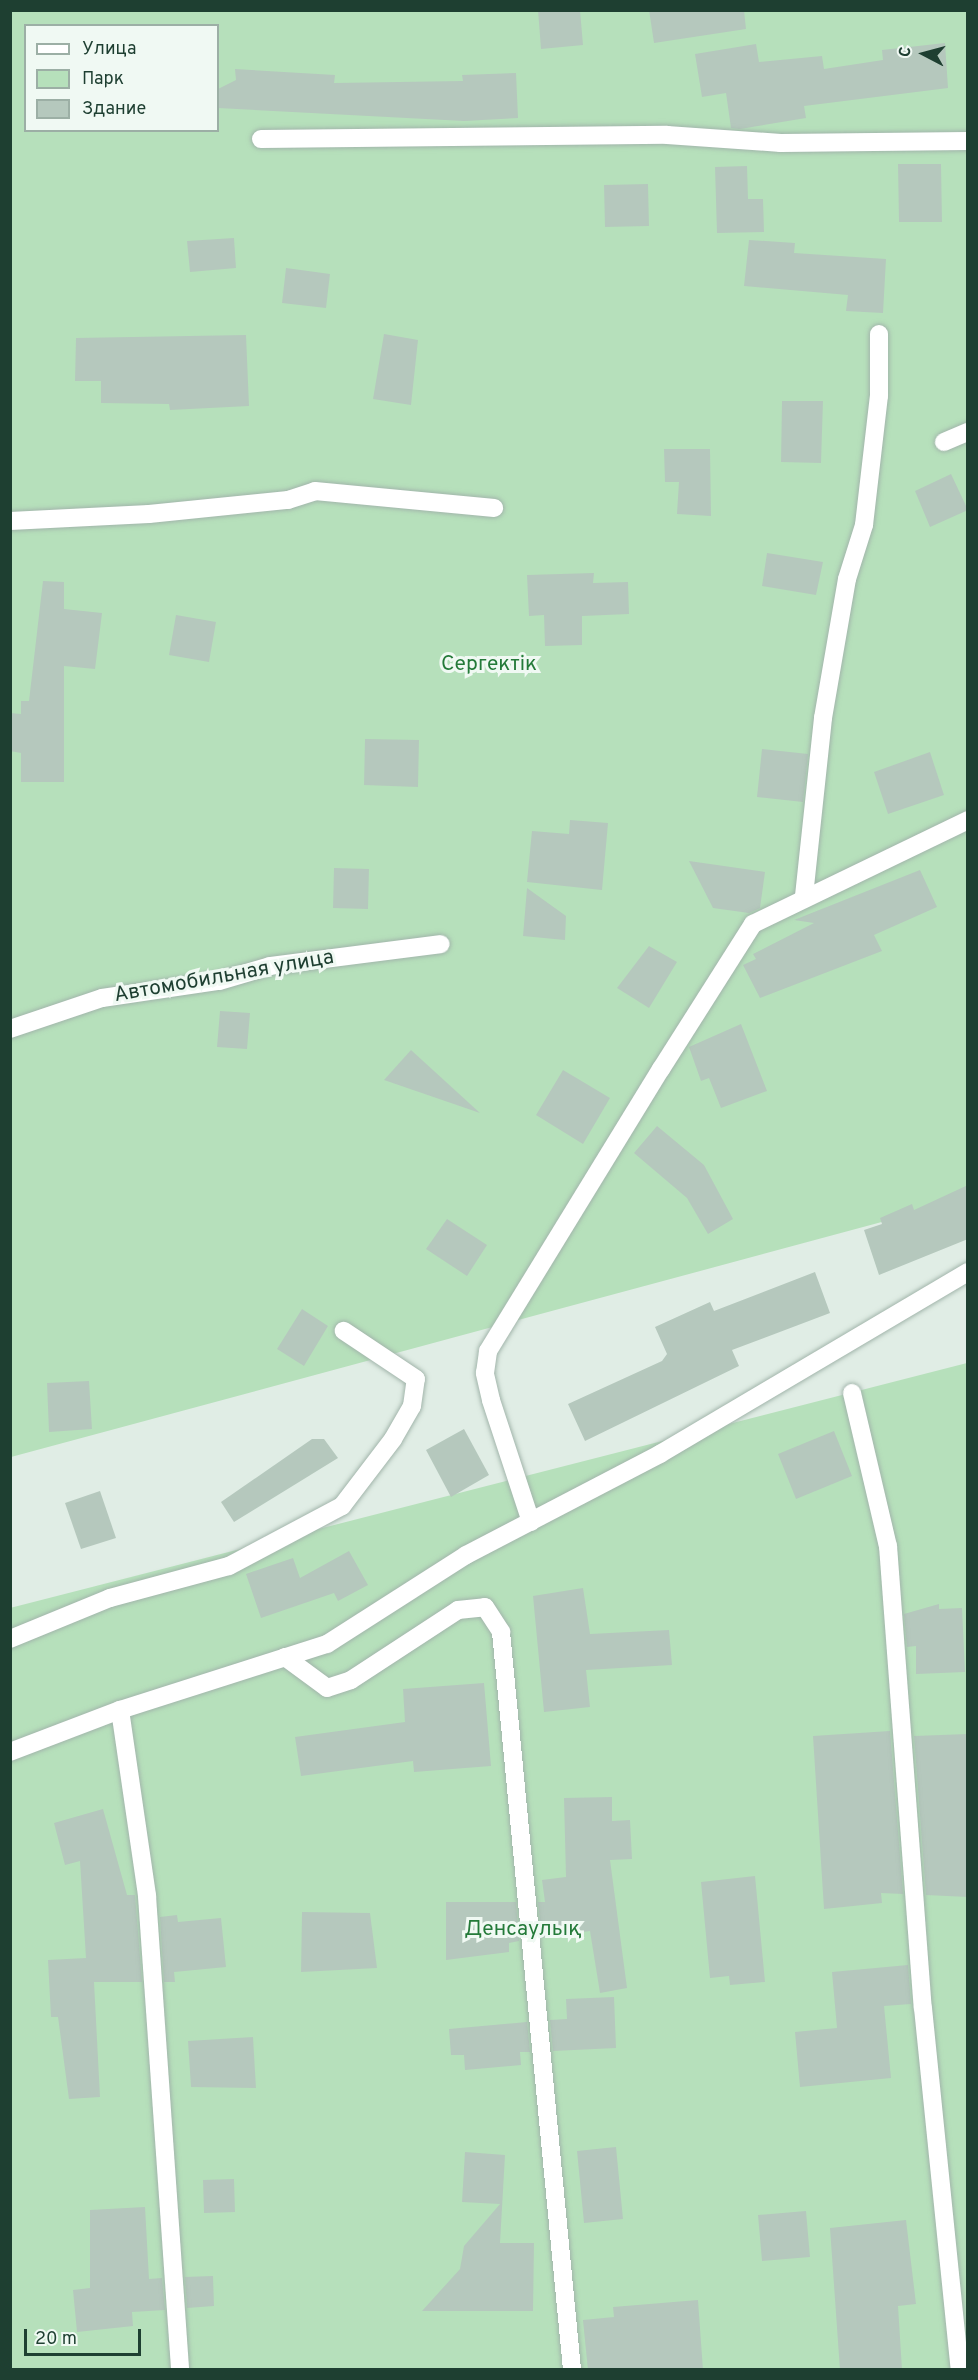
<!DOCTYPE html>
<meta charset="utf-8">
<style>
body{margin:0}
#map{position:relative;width:978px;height:2380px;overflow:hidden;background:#e0ede5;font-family:Overpass,sans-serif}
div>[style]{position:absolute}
.green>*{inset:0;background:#b6e0bb}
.building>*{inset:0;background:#b5c8bd}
.roads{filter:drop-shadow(0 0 2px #a2b5ab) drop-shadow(0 0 2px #a2b5ab)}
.street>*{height:18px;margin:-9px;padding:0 9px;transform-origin:9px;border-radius:9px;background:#fff}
.secondary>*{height:18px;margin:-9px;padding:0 9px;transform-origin:9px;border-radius:9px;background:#fff}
span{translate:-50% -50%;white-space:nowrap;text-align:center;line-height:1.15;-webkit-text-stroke:6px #f0f9f3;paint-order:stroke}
.park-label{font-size:21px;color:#247a39}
.street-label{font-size:21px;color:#1e3f31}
.frame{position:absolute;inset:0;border:12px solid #1e3f31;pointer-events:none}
.legend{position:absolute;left:24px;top:24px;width:195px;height:108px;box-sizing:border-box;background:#f0f9f3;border:2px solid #9cafa5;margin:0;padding:8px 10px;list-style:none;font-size:18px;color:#1e3f31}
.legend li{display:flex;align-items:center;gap:12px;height:30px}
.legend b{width:30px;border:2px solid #9cafa5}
.north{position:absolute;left:894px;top:24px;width:60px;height:60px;-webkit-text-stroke:4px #f0f9f3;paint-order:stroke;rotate:276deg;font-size:16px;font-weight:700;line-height:24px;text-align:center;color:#1e3f31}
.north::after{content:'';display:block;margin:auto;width:21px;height:27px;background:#1e3f31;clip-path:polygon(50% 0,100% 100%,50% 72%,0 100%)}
.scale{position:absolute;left:24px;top:2329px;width:117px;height:27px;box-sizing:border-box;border:3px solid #1e3f31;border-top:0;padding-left:8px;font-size:18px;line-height:21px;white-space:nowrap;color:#1e3f31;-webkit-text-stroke:4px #f0f9f3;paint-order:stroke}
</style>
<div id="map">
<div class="green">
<i style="clip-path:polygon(evenodd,11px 11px,967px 11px,967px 1199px,11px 1457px,11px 11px,26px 26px,218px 26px,218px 130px,26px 130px,26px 26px)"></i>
<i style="clip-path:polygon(967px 1363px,967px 2369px,11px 2369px,10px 1608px)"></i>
</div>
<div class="building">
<i style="clip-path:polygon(538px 10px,580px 10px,583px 45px,541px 49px)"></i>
<i style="clip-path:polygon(649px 10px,744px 10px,746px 29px,654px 43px)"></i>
<i style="clip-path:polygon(945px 43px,948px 88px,804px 106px,806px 118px,740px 129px,731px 128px,726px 93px,702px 97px,695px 54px,756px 44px,759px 62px,822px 56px,824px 69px,883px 60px,882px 50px)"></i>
<i style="clip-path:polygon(235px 69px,335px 75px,334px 83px,463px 81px,462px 75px,516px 73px,518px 118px,464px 121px,218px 108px,218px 89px,236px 80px)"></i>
<i style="clip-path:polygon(898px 164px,941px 164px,942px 222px,899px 222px)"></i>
<i style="clip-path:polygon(747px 166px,748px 199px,763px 199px,764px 232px,717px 233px,715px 167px)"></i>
<i style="clip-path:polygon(648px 184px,649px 226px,605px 227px,604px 185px)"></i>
<i style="clip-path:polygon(234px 238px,236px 268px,190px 272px,187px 241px)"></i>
<i style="clip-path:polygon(749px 240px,795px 243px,794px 253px,886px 259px,883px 313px,846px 311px,848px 295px,744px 286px)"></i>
<i style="clip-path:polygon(286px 268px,330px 274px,326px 308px,282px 303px)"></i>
<i style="clip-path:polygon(384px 334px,418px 340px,411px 405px,373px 399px)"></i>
<i style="clip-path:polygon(246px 335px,249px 406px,170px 410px,169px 404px,101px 403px,101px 381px,75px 381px,76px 338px)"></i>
<i style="clip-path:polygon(782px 401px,823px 401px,821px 463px,781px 462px)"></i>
<i style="clip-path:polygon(664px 449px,710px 449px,711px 516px,677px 514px,679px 482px,665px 482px)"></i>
<i style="clip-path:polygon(951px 474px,968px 510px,930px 527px,915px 491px)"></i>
<i style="clip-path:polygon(767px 553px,823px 562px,816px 595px,762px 586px)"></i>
<i style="clip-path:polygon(594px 573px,593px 583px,628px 582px,629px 614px,582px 616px,582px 645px,545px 646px,544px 615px,529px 616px,527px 575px)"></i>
<i style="clip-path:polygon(43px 581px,64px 582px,64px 609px,102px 613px,95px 669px,64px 666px,64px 782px,21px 782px,21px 753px,10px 751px,10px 713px,21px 714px,21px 701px,29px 701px)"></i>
<i style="clip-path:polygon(176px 615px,216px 622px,209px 662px,169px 655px)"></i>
<i style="clip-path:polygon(365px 739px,419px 740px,418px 787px,364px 785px)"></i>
<i style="clip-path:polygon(762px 749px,808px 754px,803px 802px,757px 797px)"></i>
<i style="clip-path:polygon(930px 752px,944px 795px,888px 814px,874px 772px)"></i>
<i style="clip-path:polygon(570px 820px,608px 823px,602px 890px,527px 882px,532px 831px,569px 834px)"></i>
<i style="clip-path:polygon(689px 861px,765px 872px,760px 908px,749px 913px,713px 908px)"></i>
<i style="clip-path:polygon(334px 868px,369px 869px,368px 909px,333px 908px)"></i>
<i style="clip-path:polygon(920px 870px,937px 907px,874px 935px,882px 951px,760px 998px,743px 965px,756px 959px,753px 954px,814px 923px,794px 920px)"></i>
<i style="clip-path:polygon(527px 888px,566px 916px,565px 940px,523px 936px)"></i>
<i style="clip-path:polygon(649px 946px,677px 962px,649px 1008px,617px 988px)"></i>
<i style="clip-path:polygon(220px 1011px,250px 1013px,247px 1049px,217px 1047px)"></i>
<i style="clip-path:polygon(741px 1024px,767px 1091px,721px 1108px,709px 1078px,701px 1081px,689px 1047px)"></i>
<i style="clip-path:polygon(411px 1050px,480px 1113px,384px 1080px)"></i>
<i style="clip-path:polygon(563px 1070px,610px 1098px,583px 1144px,536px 1115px)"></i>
<i style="clip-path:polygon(657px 1126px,704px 1165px,733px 1219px,708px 1234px,687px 1198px,634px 1153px)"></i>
<i style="clip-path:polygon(968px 1185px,968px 1239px,879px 1275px,864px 1230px,882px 1224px,880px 1218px,912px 1204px,914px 1210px)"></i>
<i style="clip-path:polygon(447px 1219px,487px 1245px,467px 1276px,426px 1249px)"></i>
<i style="clip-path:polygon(815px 1272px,830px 1313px,732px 1350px,739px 1366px,585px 1441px,568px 1404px,662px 1361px,667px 1354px,655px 1327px,710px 1302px,714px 1311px)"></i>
<i style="clip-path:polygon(302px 1309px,328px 1326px,304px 1366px,277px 1349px)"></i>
<i style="clip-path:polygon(89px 1381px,92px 1429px,49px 1432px,47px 1383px)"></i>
<i style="clip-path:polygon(464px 1429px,489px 1475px,451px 1497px,426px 1450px)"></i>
<i style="clip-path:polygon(834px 1431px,852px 1476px,796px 1499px,778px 1454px)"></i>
<i style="clip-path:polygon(312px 1439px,324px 1439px,338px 1458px,234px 1522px,221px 1502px)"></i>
<i style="clip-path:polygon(100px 1491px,116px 1538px,81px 1549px,65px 1503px)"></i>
<i style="clip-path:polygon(349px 1551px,368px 1585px,338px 1601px,334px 1593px,261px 1618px,246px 1574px,293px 1558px,300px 1578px)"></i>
<i style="clip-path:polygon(583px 1588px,590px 1634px,669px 1630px,672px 1665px,586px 1670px,590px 1707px,544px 1712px,533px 1596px)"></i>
<i style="clip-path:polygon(939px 1604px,939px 1609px,962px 1608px,965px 1672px,916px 1674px,916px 1646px,907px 1647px,904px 1614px)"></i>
<i style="clip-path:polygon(484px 1683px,491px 1766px,414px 1772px,413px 1761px,301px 1776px,295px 1737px,405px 1722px,403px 1689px)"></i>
<i style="clip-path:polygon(890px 1731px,903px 1894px,881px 1893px,882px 1903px,824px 1909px,813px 1736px)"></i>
<i style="clip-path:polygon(968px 1734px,968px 1897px,926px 1895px,914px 1736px)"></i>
<i style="clip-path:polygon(612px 1797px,612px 1821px,630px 1820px,632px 1859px,610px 1860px,627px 1988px,600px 1993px,590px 1931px,542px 1938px,538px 1902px,545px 1902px,542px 1880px,566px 1877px,564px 1798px)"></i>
<i style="clip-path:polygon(103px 1809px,127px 1895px,135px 1895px,142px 1982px,94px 1982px,100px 2097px,69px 2099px,58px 2017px,51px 2017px,48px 1960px,86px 1958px,80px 1861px,65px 1865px,54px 1823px)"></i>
<i style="clip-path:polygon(755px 1876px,765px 1982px,730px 1985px,729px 1976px,710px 1978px,701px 1882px)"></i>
<i style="clip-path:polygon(446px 1902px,516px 1902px,519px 1941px,509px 1943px,509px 1952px,446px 1960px)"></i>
<i style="clip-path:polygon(302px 1912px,370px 1913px,377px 1968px,301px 1972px)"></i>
<i style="clip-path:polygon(177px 1915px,178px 1922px,221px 1918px,226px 1967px,174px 1972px,175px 1982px,164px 1982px,160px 1917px)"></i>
<i style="clip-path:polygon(908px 1965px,911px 2004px,884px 2006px,891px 2078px,800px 2087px,795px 2032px,837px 2028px,832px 1972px)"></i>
<i style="clip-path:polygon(614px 1997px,616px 2048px,553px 2051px,550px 2020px,567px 2019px,566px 1999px)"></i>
<i style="clip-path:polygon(527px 2022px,530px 2052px,520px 2052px,521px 2065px,465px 2070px,464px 2055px,451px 2055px,449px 2029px)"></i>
<i style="clip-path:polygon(253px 2037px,256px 2088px,191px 2087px,188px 2041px)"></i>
<i style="clip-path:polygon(616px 2147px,623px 2219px,584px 2223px,577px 2151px)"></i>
<i style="clip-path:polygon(465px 2152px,505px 2155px,500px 2243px,534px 2243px,533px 2311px,422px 2311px,460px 2269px,464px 2246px,500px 2204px,462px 2202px)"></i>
<i style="clip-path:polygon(234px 2179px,235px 2212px,204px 2213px,203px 2180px)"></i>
<i style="clip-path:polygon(145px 2207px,149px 2279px,162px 2278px,165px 2310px,132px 2312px,133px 2326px,77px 2332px,73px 2290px,90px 2288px,90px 2210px)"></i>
<i style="clip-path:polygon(806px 2211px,810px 2257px,762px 2261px,758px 2215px)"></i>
<i style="clip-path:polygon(906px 2220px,916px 2304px,898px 2306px,902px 2370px,840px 2370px,830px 2228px)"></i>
<i style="clip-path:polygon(213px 2276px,214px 2306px,187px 2308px,185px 2277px)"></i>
<i style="clip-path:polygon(698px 2300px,703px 2370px,588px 2370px,583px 2320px,614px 2317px,613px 2307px)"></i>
</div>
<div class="roads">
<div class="street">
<i style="left:261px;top:139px;width:406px;rotate:-0.6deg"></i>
<i style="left:667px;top:135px;width:114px;rotate:4deg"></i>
<i style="left:781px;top:143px;width:187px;rotate:-0.6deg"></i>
<i style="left:944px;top:442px;width:26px;rotate:-23deg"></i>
<i style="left:10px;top:521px;width:139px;rotate:-2.9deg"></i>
<i style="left:149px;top:514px;width:140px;rotate:-5.8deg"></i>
<i style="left:288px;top:500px;width:28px;rotate:-18deg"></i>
<i style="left:315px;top:491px;width:180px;rotate:5.4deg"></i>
<i style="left:804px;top:896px;width:179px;rotate:-83.9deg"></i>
<i style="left:823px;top:718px;width:141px;rotate:-80.2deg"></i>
<i style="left:847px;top:579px;width:57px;rotate:-72.5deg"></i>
<i style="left:864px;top:525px;width:130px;rotate:-83.4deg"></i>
<i style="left:879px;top:396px;width:62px;rotate:-90deg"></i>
<i style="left:10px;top:1029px;width:97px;rotate:-18.6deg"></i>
<i style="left:102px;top:998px;width:118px;rotate:-8.3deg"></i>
<i style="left:219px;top:981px;width:53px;rotate:-16.4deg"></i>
<i style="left:270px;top:966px;width:172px;rotate:-7.3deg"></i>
<i style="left:852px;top:1393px;width:157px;rotate:76.8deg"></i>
<i style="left:888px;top:1546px;width:463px;rotate:85.7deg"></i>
<i style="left:923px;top:2008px;width:364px;rotate:84.2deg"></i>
<i style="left:531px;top:1522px;width:128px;rotate:-108.2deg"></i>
<i style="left:491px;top:1400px;width:28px;rotate:-103deg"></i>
<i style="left:485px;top:1373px;width:22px;rotate:-82deg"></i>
<i style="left:488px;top:1351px;width:331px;rotate:-58.5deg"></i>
<i style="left:661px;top:1069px;width:172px;rotate:-57.6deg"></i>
<i style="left:753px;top:924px;width:239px;rotate:-25.8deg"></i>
<i style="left:10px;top:1639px;width:108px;rotate:-22.3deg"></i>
<i style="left:110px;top:1598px;width:123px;rotate:-15.1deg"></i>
<i style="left:229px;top:1566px;width:128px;rotate:-28deg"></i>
<i style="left:342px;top:1506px;width:84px;rotate:-52.7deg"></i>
<i style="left:393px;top:1439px;width:38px;rotate:-60deg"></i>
<i style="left:412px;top:1406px;width:27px;rotate:-82deg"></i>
<i style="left:416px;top:1379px;width:87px;rotate:-146.3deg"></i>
<i style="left:285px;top:1657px;width:52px;rotate:36.4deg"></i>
<i style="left:327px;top:1688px;width:25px;rotate:-18deg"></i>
<i style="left:351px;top:1680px;width:128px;rotate:-33.2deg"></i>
<i style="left:458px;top:1610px;width:27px;rotate:-6deg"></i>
<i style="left:485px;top:1607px;width:30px;rotate:57deg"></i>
<i style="left:501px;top:1632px;width:741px;rotate:84.5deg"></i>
<i style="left:120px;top:1710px;width:188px;rotate:81.7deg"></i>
<i style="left:147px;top:1896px;width:475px;rotate:86deg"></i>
</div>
<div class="secondary">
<i style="left:10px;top:1752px;width:118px;rotate:-20.9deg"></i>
<i style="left:120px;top:1710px;width:217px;rotate:-17.7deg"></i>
<i style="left:327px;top:1644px;width:165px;rotate:-32.6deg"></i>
<i style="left:466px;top:1555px;width:219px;rotate:-27.5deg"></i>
<i style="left:660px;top:1454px;width:358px;rotate:-30.6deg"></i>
</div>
</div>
<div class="park-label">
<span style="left:489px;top:665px">Сергектік</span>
<span style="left:523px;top:1930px">Денсаулық</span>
</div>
<div class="street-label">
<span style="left:224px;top:977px;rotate:-10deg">Автомобильная улица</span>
</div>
<div class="frame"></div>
<ul class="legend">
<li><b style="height:8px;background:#fff"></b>Улица</li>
<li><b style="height:16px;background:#b6e0bb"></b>Парк</li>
<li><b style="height:16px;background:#b5c8bd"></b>Здание</li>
</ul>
<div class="north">С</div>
<div class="scale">20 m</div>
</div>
